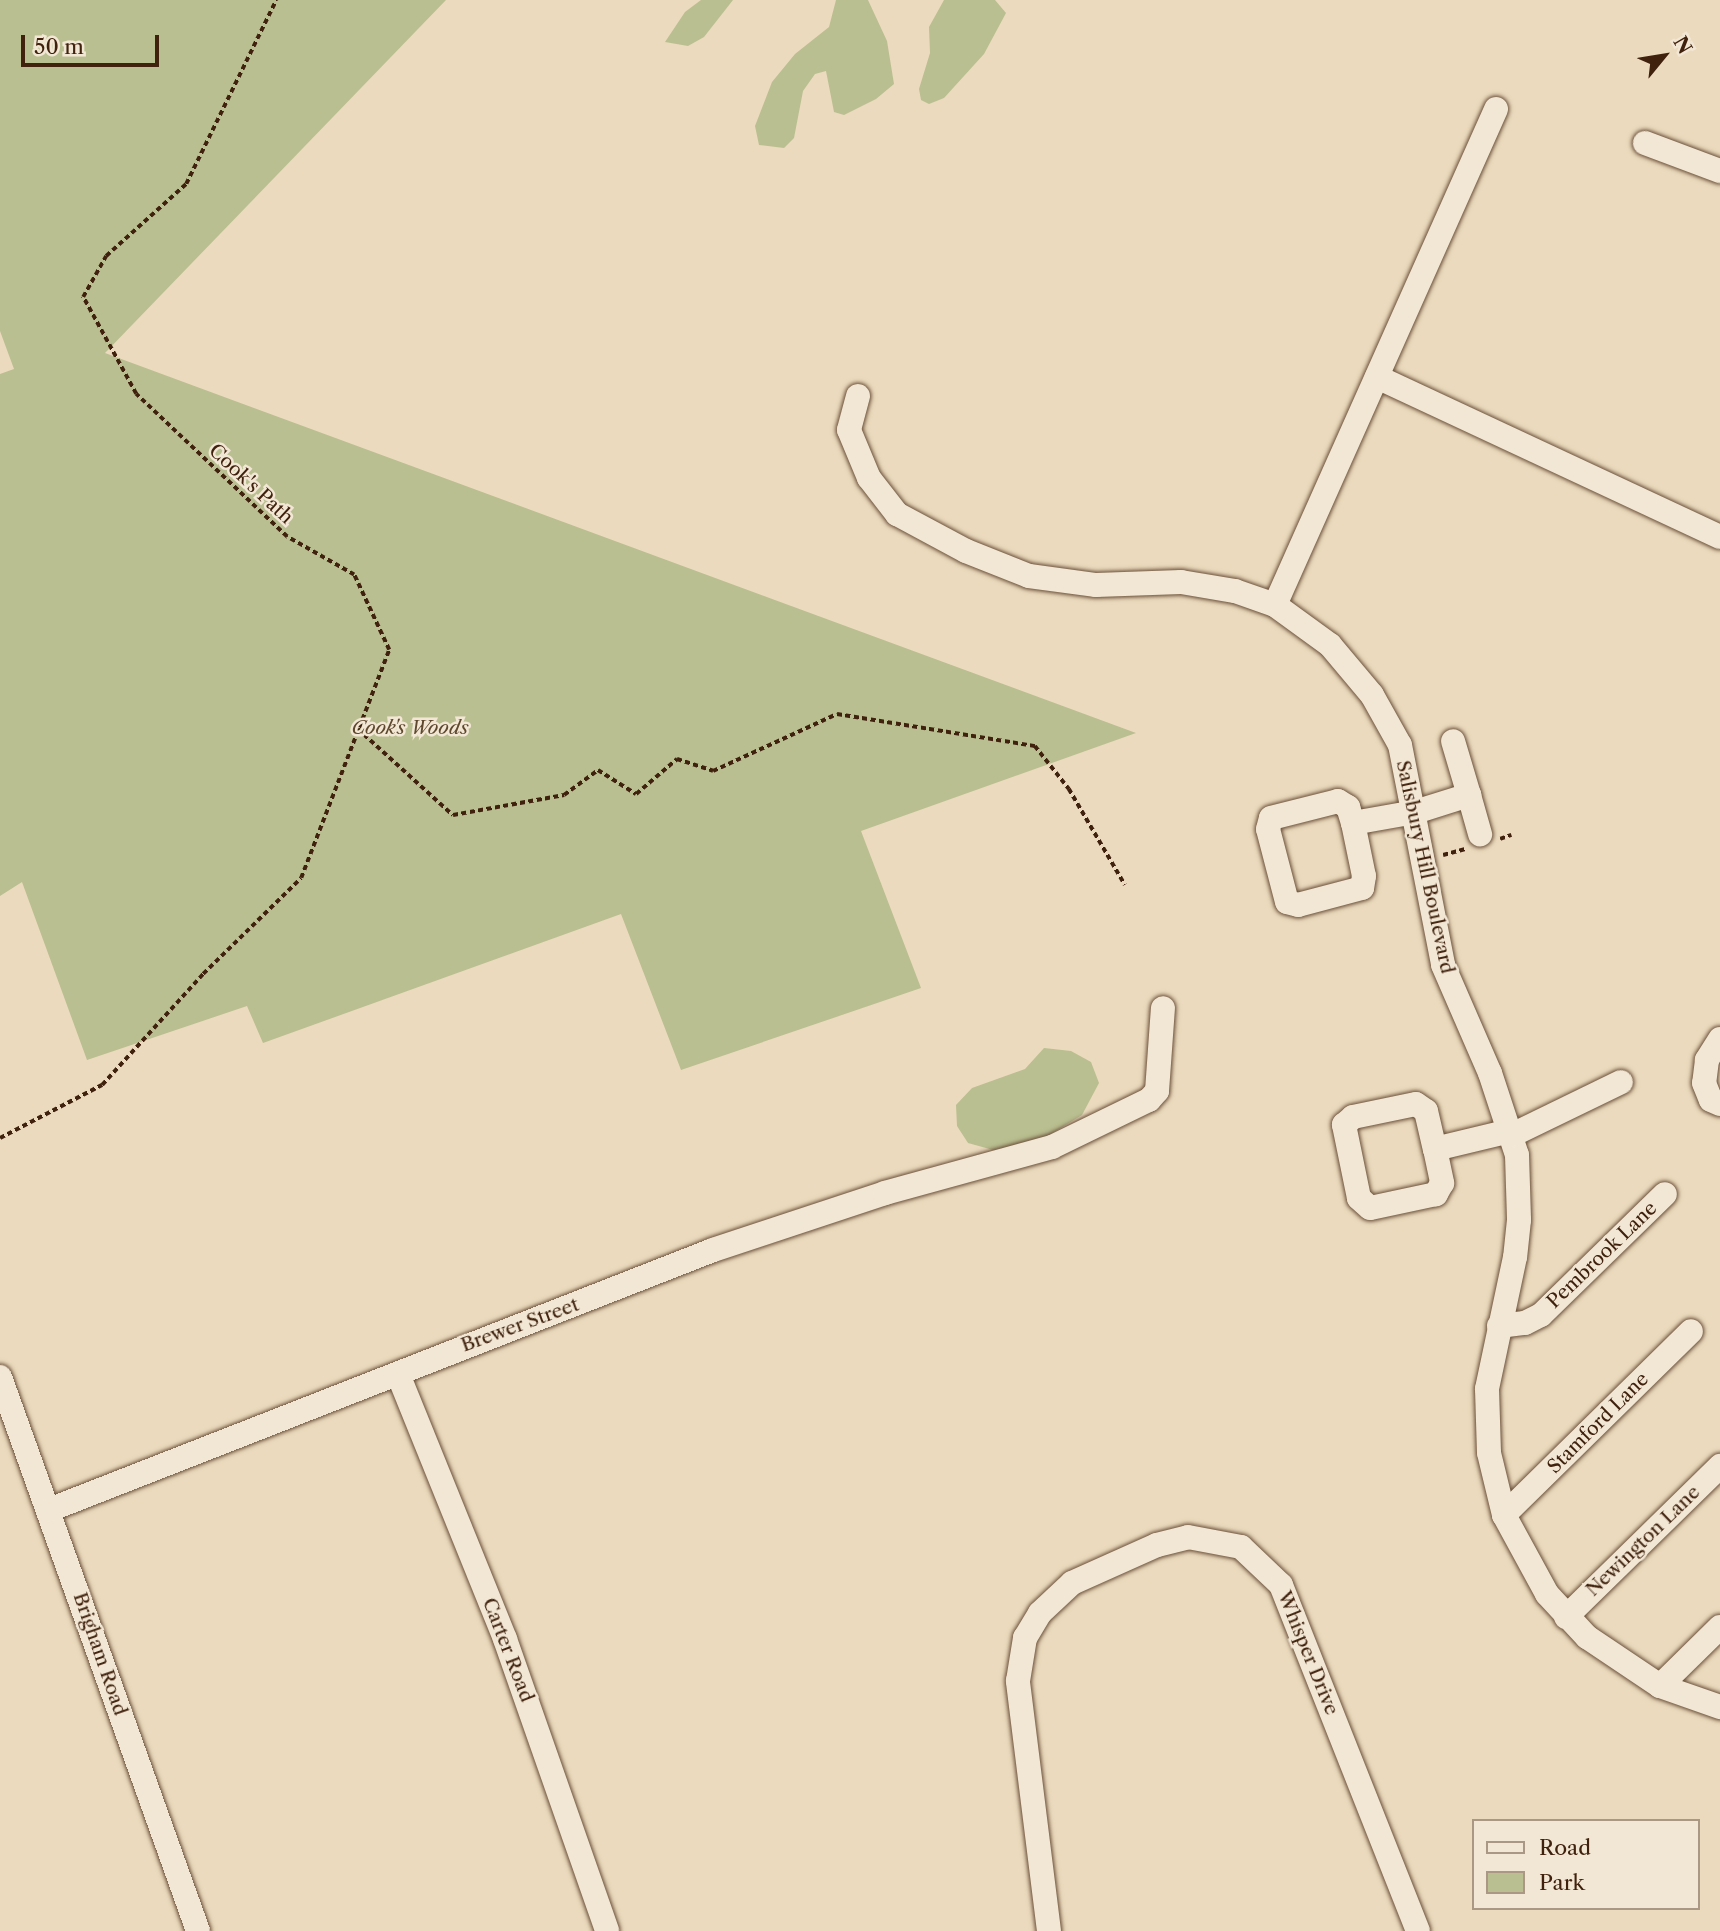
<!DOCTYPE html>
<style>
body{margin:0}
#map{position:relative;width:1720px;height:1931px;overflow:hidden;background:#ebdabd;font-family:"Libre Caslon Text",serif}
div>[style]{position:absolute}
.green>*{inset:0;background:#b9bf90}
.path>*{height:3.5px;margin-top:-1.75px;transform-origin:0;background:repeating-linear-gradient(90deg,#3f210d 0 5px,transparent 0 8.5px)}
.roads{filter:drop-shadow(0 0 2px #6a4f39) drop-shadow(0 0 2px #6a4f39)}
.minor>*{height:24px;margin:-12px;padding:0 12px;transform-origin:12px;border-radius:12px;background:#f2e7d4}
span{translate:-50% -50%;white-space:nowrap;text-align:center;line-height:1.15;-webkit-text-stroke:5px #f2e7d4;paint-order:stroke}
.street-label{font-size:19px;color:#3f210d}
.park-label{font-size:19px;color:#5e482e;font-style:italic}
.legend{position:absolute;left:1472px;top:1819px;width:228px;height:91px;box-sizing:border-box;background:#f2e7d4;border:2px solid #aa9884;margin:0;padding:9px 12px;list-style:none;font-size:21px;color:#3f210d}
.legend li{display:flex;align-items:center;gap:14px;height:35px}
.legend b{width:35px;border:2px solid #aa9884}
.north{position:absolute;left:1629px;top:21px;width:70px;height:70px;-webkit-text-stroke:5px #f2e7d4;paint-order:stroke;rotate:60deg;font-size:19px;font-weight:700;line-height:28px;text-align:center;color:#3f210d}
.north::after{content:'';display:block;margin:auto;width:24px;height:32px;background:#3f210d;clip-path:polygon(50% 0,100% 100%,50% 72%,0 100%)}
.scale{position:absolute;left:21px;top:35px;width:138px;height:32px;box-sizing:border-box;border:4px solid #3f210d;border-top:0;padding-left:9px;font-size:21px;line-height:24px;white-space:nowrap;color:#3f210d;-webkit-text-stroke:5px #f2e7d4;paint-order:stroke}
</style>
<div id="map">
<div class="green">
<i style="clip-path:polygon(0 0,446px 0,105px 353px,1136px 733px,861px 831px,921px 988px,681px 1070px,621px 914px,263px 1043px,247px 1006px,87px 1060px,22px 882px,0 896px,0 374px,14px 369px,0 331px)"></i>
<i style="clip-path:polygon(701px 0,733px 0,704px 37px,688px 46px,665px 42px,685px 12px)"></i>
<i style="clip-path:polygon(836px 0,868px 0,887px 41px,894px 84px,876px 99px,844px 115px,834px 112px,826px 71px,815px 74px,803px 91px,794px 138px,784px 148px,759px 145px,755px 126px,772px 82px,795px 54px,829px 27px)"></i>
<i style="clip-path:polygon(944px 0,995px 0,1006px 13px,984px 54px,944px 98px,929px 104px,921px 100px,919px 89px,930px 53px,929px 27px)"></i>
<i style="clip-path:polygon(1044px 1048px,1071px 1051px,1091px 1062px,1099px 1083px,1082px 1115px,1049px 1135px,1004px 1153px,968px 1143px,957px 1126px,956px 1105px,972px 1088px,1025px 1069px)"></i>
</div>
<div class="path">
<i style="left:358px;top:729px;width:128px;rotate:42.2deg"></i>
<i style="left:453px;top:815px;width:113px;rotate:-10.2deg"></i>
<i style="left:564px;top:795px;width:42px;rotate:-36.3deg"></i>
<i style="left:598px;top:770px;width:45px;rotate:32.3deg"></i>
<i style="left:636px;top:794px;width:54px;rotate:-40.5deg"></i>
<i style="left:677px;top:759px;width:38px;rotate:18deg"></i>
<i style="left:713px;top:771px;width:136px;rotate:-24.7deg"></i>
<i style="left:837px;top:714px;width:201px;rotate:9.2deg"></i>
<i style="left:1035px;top:746px;width:55px;rotate:51.7deg"></i>
<i style="left:1069px;top:789px;width:111px;rotate:59.7deg"></i>
<i style="left:1500px;top:839px;width:12px;rotate:-20deg"></i>
<i style="left:1443px;top:855px;width:24px;rotate:-15deg"></i>
<i style="left:0;top:1138px;width:115px;rotate:-27.5deg"></i>
<i style="left:102px;top:1085px;width:150px;rotate:-47.7deg"></i>
<i style="left:203px;top:974px;width:137px;rotate:-44.4deg"></i>
<i style="left:301px;top:878px;width:244px;rotate:-68.9deg"></i>
<i style="left:389px;top:650px;width:83px;rotate:-115deg"></i>
<i style="left:354px;top:575px;width:77px;rotate:-150.4deg"></i>
<i style="left:287px;top:537px;width:208px;rotate:-136.6deg"></i>
<i style="left:136px;top:394px;width:111px;rotate:-118.7deg"></i>
<i style="left:83px;top:297px;width:47px;rotate:-60.7deg"></i>
<i style="left:106px;top:256px;width:108px;rotate:-42deg"></i>
<i style="left:186px;top:184px;width:205px;rotate:-63.9deg"></i>
</div>
<div class="roads">
<div class="minor">
<i style="left:1645px;top:143px;width:80px;rotate:20.5deg"></i>
<i style="left:1377px;top:377px;width:378px;rotate:25deg"></i>
<i style="left:858px;top:396px;width:35px;rotate:105deg"></i>
<i style="left:849px;top:430px;width:52px;rotate:67.4deg"></i>
<i style="left:869px;top:478px;width:46px;rotate:52.1deg"></i>
<i style="left:897px;top:514px;width:78px;rotate:28.2deg"></i>
<i style="left:966px;top:551px;width:68px;rotate:21.6deg"></i>
<i style="left:1029px;top:576px;width:68px;rotate:7.7deg"></i>
<i style="left:1096px;top:585px;width:85px;rotate:-2deg"></i>
<i style="left:1181px;top:582px;width:55px;rotate:9.5deg"></i>
<i style="left:1235px;top:591px;width:42px;rotate:19.3deg"></i>
<i style="left:1275px;top:605px;width:68px;rotate:36deg"></i>
<i style="left:1330px;top:645px;width:65px;rotate:50deg"></i>
<i style="left:1372px;top:695px;width:57px;rotate:60.8deg"></i>
<i style="left:1400px;top:745px;width:224px;rotate:78.9deg"></i>
<i style="left:1443px;top:965px;width:118px;rotate:66.5deg"></i>
<i style="left:1490px;top:1073px;width:86px;rotate:71.8deg"></i>
<i style="left:1517px;top:1155px;width:65px;rotate:88.2deg"></i>
<i style="left:1519px;top:1220px;width:37px;rotate:96deg"></i>
<i style="left:1515px;top:1257px;width:135px;rotate:102deg"></i>
<i style="left:1487px;top:1389px;width:64px;rotate:88.2deg"></i>
<i style="left:1489px;top:1453px;width:64px;rotate:76.4deg"></i>
<i style="left:1504px;top:1515px;width:90px;rotate:61.4deg"></i>
<i style="left:1547px;top:1594px;width:59px;rotate:47.1deg"></i>
<i style="left:1587px;top:1637px;width:88px;rotate:33.9deg"></i>
<i style="left:1660px;top:1686px;width:64px;rotate:19.3deg"></i>
<i style="left:1275px;top:605px;width:543px;rotate:-65.98deg"></i>
<i style="left:1469px;top:795px;width:41px;rotate:74.2deg"></i>
<i style="left:1353px;top:823px;width:54px;rotate:78.3deg"></i>
<i style="left:1364px;top:876px;width:12px;rotate:99deg"></i>
<i style="left:1362px;top:888px;width:66px;rotate:165.1deg"></i>
<i style="left:1298px;top:905px;width:11px;rotate:-165deg"></i>
<i style="left:1287px;top:902px;width:75px;rotate:-104.6deg"></i>
<i style="left:1268px;top:829px;width:11px;rotate:-75deg"></i>
<i style="left:1271px;top:818px;width:69px;rotate:-14.2deg"></i>
<i style="left:1338px;top:801px;width:12px;rotate:31deg"></i>
<i style="left:1348px;top:807px;width:17px;rotate:73deg"></i>
<i style="left:1353px;top:823px;width:63px;rotate:-10.1deg"></i>
<i style="left:1415px;top:812px;width:57px;rotate:-17.5deg"></i>
<i style="left:1469px;top:795px;width:56px;rotate:-106.5deg"></i>
<i style="left:1720px;top:1039px;width:25px;rotate:122deg"></i>
<i style="left:1707px;top:1060px;width:23px;rotate:97deg"></i>
<i style="left:1704px;top:1083px;width:18px;rotate:68deg"></i>
<i style="left:1711px;top:1100px;width:10px;rotate:24deg"></i>
<i style="left:1512px;top:1135px;width:121px;rotate:-25.9deg"></i>
<i style="left:1435px;top:1149px;width:35px;rotate:78deg"></i>
<i style="left:1442px;top:1183px;width:13px;rotate:119deg"></i>
<i style="left:1436px;top:1194px;width:67px;rotate:168deg"></i>
<i style="left:1370px;top:1208px;width:15px;rotate:-138deg"></i>
<i style="left:1359px;top:1198px;width:75px;rotate:-101.6deg"></i>
<i style="left:1344px;top:1125px;width:12px;rotate:-42deg"></i>
<i style="left:1353px;top:1117px;width:64px;rotate:-11.7deg"></i>
<i style="left:1416px;top:1104px;width:12px;rotate:35deg"></i>
<i style="left:1426px;top:1111px;width:39px;rotate:77deg"></i>
<i style="left:1435px;top:1149px;width:77px;rotate:-13.5deg"></i>
<i style="left:1499px;top:1326px;width:26px;rotate:-7deg"></i>
<i style="left:1525px;top:1323px;width:18px;rotate:-27deg"></i>
<i style="left:1541px;top:1315px;width:173px;rotate:-44.3deg"></i>
<i style="left:398px;top:1374px;width:286px;rotate:68deg"></i>
<i style="left:505px;top:1639px;width:309px;rotate:70.7deg"></i>
<i style="left:0;top:1377px;width:588px;rotate:70.33deg"></i>
<i style="left:49px;top:1510px;width:713px;rotate:-21.38deg"></i>
<i style="left:713px;top:1250px;width:181px;rotate:-18.3deg"></i>
<i style="left:885px;top:1193px;width:173px;rotate:-15.4deg"></i>
<i style="left:1052px;top:1147px;width:108px;rotate:-25.9deg"></i>
<i style="left:1149px;top:1100px;width:12px;rotate:-48deg"></i>
<i style="left:1157px;top:1091px;width:83px;rotate:-85.9deg"></i>
<i style="left:1504px;top:1515px;width:262px;rotate:-44.5deg"></i>
<i style="left:1566px;top:1617px;width:216px;rotate:-44.4deg"></i>
<i style="left:1660px;top:1686px;width:84px;rotate:-44.5deg"></i>
<i style="left:1049px;top:1931px;width:252px;rotate:-97.1deg"></i>
<i style="left:1018px;top:1681px;width:44px;rotate:-80.8deg"></i>
<i style="left:1025px;top:1638px;width:29px;rotate:-59deg"></i>
<i style="left:1040px;top:1613px;width:44px;rotate:-43.2deg"></i>
<i style="left:1072px;top:1583px;width:93px;rotate:-24.1deg"></i>
<i style="left:1157px;top:1545px;width:32px;rotate:-14deg"></i>
<i style="left:1188px;top:1537px;width:54px;rotate:10.7deg"></i>
<i style="left:1241px;top:1547px;width:55px;rotate:43.5deg"></i>
<i style="left:1281px;top:1585px;width:372px;rotate:68.4deg"></i>
</div>
</div>
<div class="street-label">
<span style="left:251px;top:484px;rotate:43deg">Cook's Path</span>
<span style="left:1425px;top:867px;rotate:78deg">Salisbury Hill Boulevard</span>
<span style="left:1602px;top:1255px;rotate:-44deg">Pembrook Lane</span>
<span style="left:520px;top:1325px;rotate:-20deg">Brewer Street</span>
<span style="left:1598px;top:1423px;rotate:-45deg">Stamford Lane</span>
<span style="left:1643px;top:1541px;rotate:-44deg">Newington Lane</span>
<span style="left:508px;top:1650px;rotate:69deg">Carter Road</span>
<span style="left:1308px;top:1653px;rotate:68deg">Whisper Drive</span>
<span style="left:100px;top:1654px;rotate:71deg">Brigham Road</span>
</div>
<div class="park-label">
<span style="left:410px;top:728px">Cook's Woods</span>
</div>
<ul class="legend">
<li><b style="height:9px;background:#f2e7d4"></b>Road</li>
<li><b style="height:19px;background:#b9bf90"></b>Park</li>
</ul>
<div class="north">N</div>
<div class="scale">50 m</div>
</div>
